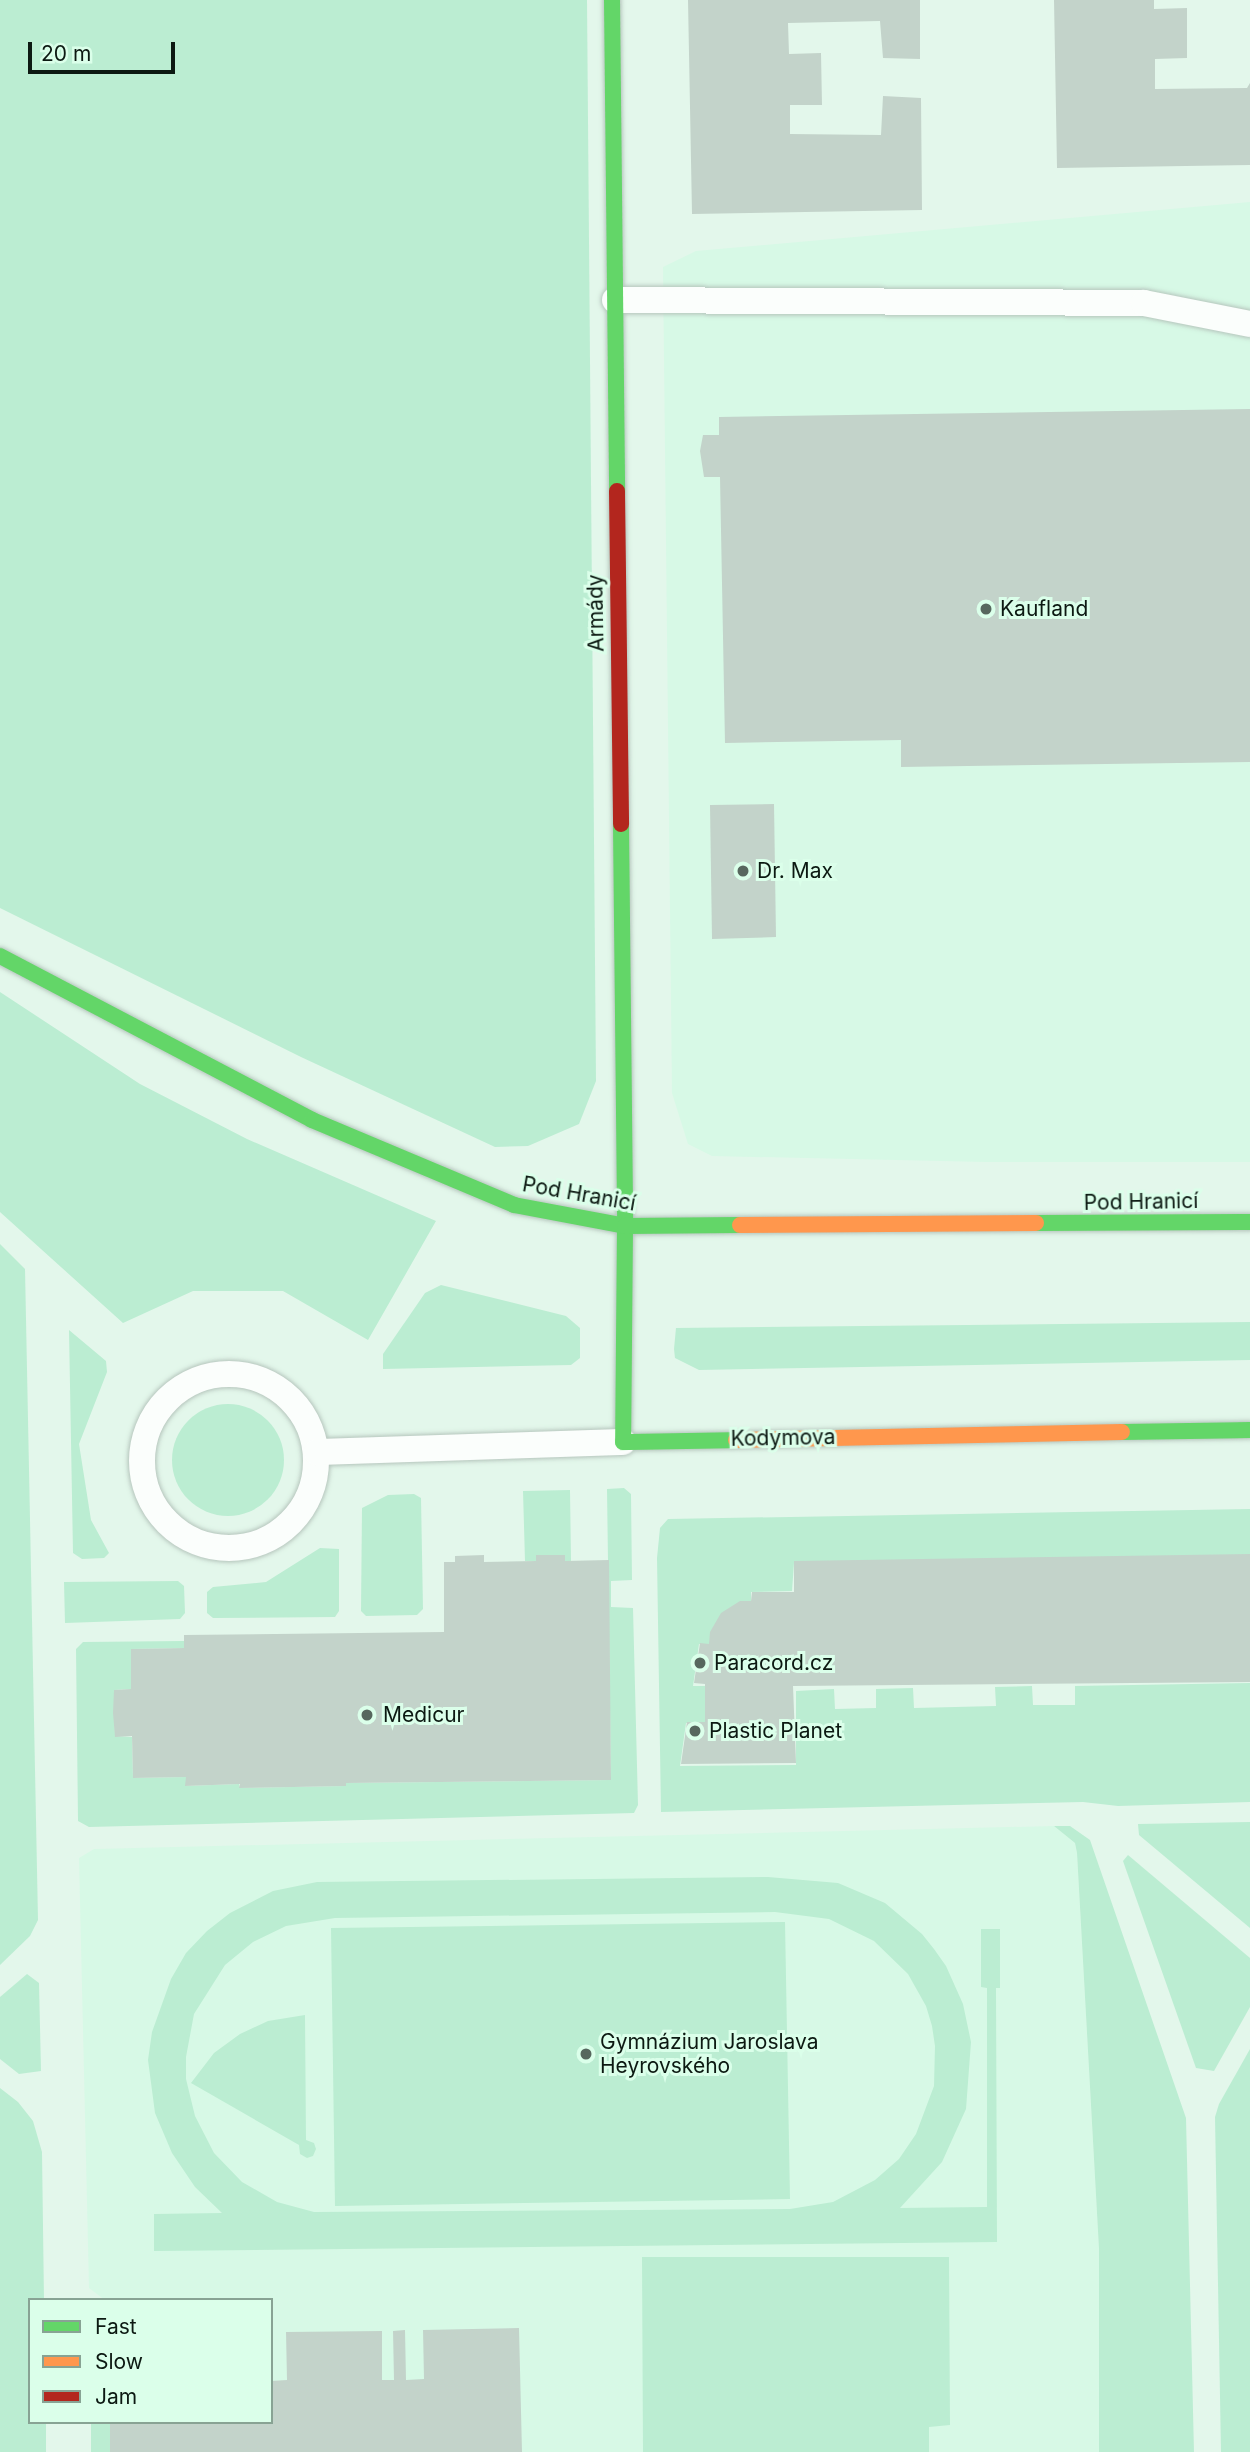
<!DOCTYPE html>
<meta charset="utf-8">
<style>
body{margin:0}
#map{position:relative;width:1250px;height:2452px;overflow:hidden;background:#e3f7eb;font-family:Inter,sans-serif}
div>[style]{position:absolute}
.built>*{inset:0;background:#d7f9e6}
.green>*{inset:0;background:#bbedd2}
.round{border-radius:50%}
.building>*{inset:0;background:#c3d3ca}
.roads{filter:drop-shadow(0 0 2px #b6c6bd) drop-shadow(0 0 2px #b6c6bd)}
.lane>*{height:26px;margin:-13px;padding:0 13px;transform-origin:13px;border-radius:13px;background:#fbfefc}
.lane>.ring{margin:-13px;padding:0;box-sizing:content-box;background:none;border:26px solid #fbfefc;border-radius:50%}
.fast>*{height:16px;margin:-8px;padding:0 8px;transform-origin:8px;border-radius:8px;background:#63d668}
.slow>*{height:16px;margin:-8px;padding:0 8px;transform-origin:8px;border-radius:8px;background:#ff974d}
.jam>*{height:16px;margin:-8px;padding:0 8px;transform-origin:8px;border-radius:8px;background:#b3261e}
.dots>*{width:19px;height:19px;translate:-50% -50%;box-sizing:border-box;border:4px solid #dbffea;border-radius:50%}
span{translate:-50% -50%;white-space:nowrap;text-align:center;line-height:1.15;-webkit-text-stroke:6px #dbffea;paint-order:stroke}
.poi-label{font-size:21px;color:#0c1912}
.left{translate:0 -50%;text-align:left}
.street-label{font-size:21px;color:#0c1912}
.legend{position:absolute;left:28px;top:2298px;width:245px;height:126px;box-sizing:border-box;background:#dbffea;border:2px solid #88a394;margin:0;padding:9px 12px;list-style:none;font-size:21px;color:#0c1912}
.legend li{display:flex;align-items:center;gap:14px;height:35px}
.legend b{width:35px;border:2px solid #88a394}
.scale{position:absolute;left:28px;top:42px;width:147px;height:32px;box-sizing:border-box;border:4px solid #0c1912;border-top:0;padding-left:9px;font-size:21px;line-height:24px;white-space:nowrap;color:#0c1912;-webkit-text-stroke:5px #dbffea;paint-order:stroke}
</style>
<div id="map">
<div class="built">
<i style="clip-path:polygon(1250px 202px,1250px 1162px,986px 1162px,712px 1156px,688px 1144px,672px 1093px,663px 267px,696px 251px)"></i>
<i style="clip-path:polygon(1054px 1826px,1075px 1843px,1077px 1853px,1099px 2249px,1099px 2452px,110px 2452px,110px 2422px,271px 2422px,271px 2300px,105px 2300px,89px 2288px,79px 1858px,94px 1849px)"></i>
</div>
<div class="green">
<i style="clip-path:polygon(0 0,587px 0,596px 1081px,579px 1124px,528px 1146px,495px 1147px,301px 1057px,0 908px)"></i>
<i style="clip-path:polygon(0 992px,140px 1084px,247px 1139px,436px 1221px,368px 1340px,283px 1291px,193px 1291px,123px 1323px,0 1212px)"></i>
<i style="clip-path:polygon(0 1244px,25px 1269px,38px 1920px,30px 1936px,0 1965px)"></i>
<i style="clip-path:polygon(441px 1285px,566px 1316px,580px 1328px,580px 1358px,571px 1365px,383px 1369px,383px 1354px,425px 1293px)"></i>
<i style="clip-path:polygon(1250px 1322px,1250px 1360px,699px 1370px,675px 1358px,674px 1349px,676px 1328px)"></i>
<i style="clip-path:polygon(69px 1330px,106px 1361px,107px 1372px,79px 1444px,91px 1520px,109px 1553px,104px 1558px,82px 1559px,73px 1553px)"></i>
<i class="round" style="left:172px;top:1404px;width:112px;height:112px"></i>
<i style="clip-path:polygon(624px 1488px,631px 1494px,632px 1580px,611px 1581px,611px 1607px,633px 1608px,638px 1805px,634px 1813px,89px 1827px,78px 1821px,76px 1649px,83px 1642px,184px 1641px,184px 1648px,131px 1649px,131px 1689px,114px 1690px,115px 1736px,132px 1737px,133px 1778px,186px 1777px,186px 1786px,239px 1784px,240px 1788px,346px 1786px,346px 1783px,611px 1780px,607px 1489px)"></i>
<i style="clip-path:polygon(570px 1490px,571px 1561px,565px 1561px,564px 1555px,537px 1555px,536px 1561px,525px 1561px,523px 1491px)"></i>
<i style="clip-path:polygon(414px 1494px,421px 1498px,423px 1609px,417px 1615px,366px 1616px,361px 1611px,362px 1508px,388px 1495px)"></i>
<i style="clip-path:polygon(1250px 1509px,1250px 1555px,794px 1563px,792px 1591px,751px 1592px,751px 1601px,741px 1604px,709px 1644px,699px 1644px,693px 1686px,709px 1686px,710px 1723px,686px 1723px,680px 1766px,796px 1765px,796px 1691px,834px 1689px,835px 1709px,876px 1708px,876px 1689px,913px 1688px,914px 1708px,996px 1706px,995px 1687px,1032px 1686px,1033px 1705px,1075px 1705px,1075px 1686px,1250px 1683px,1250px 1802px,1118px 1806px,1083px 1802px,661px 1812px,657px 1558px,660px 1528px,668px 1519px)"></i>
<i style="clip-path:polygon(320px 1548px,339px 1549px,339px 1611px,335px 1617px,213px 1618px,207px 1613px,207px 1592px,213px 1587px,266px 1582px)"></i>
<i style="clip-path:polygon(178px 1581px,184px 1586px,185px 1613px,180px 1619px,65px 1623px,64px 1582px)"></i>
<i style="clip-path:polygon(1250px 1822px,1250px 1928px,1139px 1835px,1138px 1824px)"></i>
<i style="clip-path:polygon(1054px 1826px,1070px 1826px,1090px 1840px,1186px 2118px,1194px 2452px,1099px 2452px,1099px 2249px,1077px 1853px,1075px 1843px)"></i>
<i style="clip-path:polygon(1128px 1855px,1250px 1958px,1250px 2007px,1214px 2071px,1196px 2068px,1123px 1861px)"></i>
<i style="clip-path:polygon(evenodd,768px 1877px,838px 1883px,885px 1903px,922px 1934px,934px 1949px,946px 1966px,963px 2004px,971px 2042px,966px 2109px,942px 2162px,900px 2208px,987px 2207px,987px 1988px,981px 1987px,981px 1929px,1000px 1929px,1000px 1988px,996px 1988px,997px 2242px,154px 2251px,154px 2214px,222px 2213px,195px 2187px,172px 2153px,155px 2113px,148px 2060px,152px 2032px,171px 1979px,186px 1953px,207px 1931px,230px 1913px,273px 1891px,317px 1882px,768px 1877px,775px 1912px,829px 1919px,874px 1941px,908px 1974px,926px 2006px,932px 2026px,935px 2046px,934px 2086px,916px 2134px,899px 2159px,875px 2180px,833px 2202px,790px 2209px,314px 2212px,277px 2202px,242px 2182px,214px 2153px,195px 2116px,186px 2079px,186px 2057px,194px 2014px,225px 1965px,253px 1942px,286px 1926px,335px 1918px,775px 1912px)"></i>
<i style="clip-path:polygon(785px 1922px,790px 2199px,335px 2206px,331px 1928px)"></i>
<i style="clip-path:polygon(27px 1974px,39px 1983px,41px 2071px,19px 2074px,0 2059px,0 1997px)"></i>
<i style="clip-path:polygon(305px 2015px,306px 2140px,314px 2143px,316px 2149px,313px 2156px,307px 2158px,300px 2154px,299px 2145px,191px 2083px,214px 2053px,240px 2034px,268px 2021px)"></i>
<i style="clip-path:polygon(1250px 2049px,1250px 2452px,1221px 2452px,1215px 2117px,1219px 2104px)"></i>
<i style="clip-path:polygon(0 2088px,18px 2102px,33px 2121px,42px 2152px,44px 2300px,30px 2300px,30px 2422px,46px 2422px,46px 2452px,0 2452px)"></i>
<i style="clip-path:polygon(642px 2257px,949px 2257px,950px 2425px,929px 2427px,929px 2452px,643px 2452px)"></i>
<i style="clip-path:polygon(91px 2422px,110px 2422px,110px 2452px,91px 2452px)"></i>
</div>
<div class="building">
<i style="clip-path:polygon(688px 0,920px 0,920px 59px,883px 58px,880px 21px,788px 23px,789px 54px,821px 53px,822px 105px,790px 105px,790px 134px,881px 135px,883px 96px,921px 98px,922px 210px,692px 214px)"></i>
<i style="clip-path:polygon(1054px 0,1154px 0,1154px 9px,1187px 8px,1187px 58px,1155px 59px,1155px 89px,1247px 88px,1250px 83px,1250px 165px,1057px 168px)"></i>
<i style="clip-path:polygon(1250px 409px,1250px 762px,901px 767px,901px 740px,725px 743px,720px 477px,704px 477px,700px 451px,703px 435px,719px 435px,719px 417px)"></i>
<i style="clip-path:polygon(774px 804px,776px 937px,712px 939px,710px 805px)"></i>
<i style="clip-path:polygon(1250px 1554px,1250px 1682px,793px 1686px,796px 1763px,681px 1764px,687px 1722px,705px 1722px,705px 1684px,694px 1683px,700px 1643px,709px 1644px,710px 1632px,721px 1613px,740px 1601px,751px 1601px,752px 1592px,794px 1592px,794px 1561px)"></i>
<i style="clip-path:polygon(484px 1555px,484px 1562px,536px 1561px,536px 1555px,565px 1555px,565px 1561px,609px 1560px,611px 1780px,346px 1783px,346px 1786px,239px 1788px,240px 1784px,185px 1786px,186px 1777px,133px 1778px,132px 1736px,115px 1737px,113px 1713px,114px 1690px,131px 1689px,131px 1649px,184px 1648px,184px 1635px,444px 1632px,444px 1562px,455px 1562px,455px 1556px)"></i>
<i style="clip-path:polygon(519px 2328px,522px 2452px,110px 2452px,110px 2422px,271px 2422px,271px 2381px,287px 2380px,286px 2332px,382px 2331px,382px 2380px,394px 2380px,393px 2331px,405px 2330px,406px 2380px,424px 2379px,423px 2330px)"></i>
</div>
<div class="roads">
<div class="lane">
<i style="left:615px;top:300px;width:529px;rotate:0.32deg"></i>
<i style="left:1144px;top:303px;width:108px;rotate:11.2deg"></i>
<i class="ring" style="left:142px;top:1374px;width:148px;height:148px"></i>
<i style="left:317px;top:1452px;width:306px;rotate:-1.9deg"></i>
</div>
<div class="fast">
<i style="left:612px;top:0;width:491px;rotate:89.4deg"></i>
<i style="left:621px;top:824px;width:402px;rotate:89.4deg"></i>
<i style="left:625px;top:1226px;width:216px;rotate:90.5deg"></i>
<i style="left:623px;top:1442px;width:113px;rotate:-1deg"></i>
<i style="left:0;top:956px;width:352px;rotate:27.7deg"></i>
<i style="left:312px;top:1120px;width:219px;rotate:22.8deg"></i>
<i style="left:514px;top:1205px;width:113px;rotate:10.7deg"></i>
<i style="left:625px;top:1226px;width:115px;rotate:-0.5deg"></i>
<i style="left:1036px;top:1223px;width:214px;rotate:-0.3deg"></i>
<i style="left:1122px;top:1432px;width:128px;rotate:-0.9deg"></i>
</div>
<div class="slow">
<i style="left:740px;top:1225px;width:296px;rotate:-0.4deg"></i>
<i style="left:736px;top:1440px;width:386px;rotate:-1.2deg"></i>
</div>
<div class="jam">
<i style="left:617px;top:491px;width:333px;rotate:89.3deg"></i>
</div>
</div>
<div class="dots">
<i style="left:986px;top:609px;background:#57675e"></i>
<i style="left:743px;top:871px;background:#57675e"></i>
<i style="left:700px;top:1663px;background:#57675e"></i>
<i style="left:367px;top:1715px;background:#57675e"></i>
<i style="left:695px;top:1731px;background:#57675e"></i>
<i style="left:586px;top:2054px;background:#57675e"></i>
</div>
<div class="poi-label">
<span class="left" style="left:1000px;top:609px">Kaufland</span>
<span class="left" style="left:757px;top:871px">Dr. Max</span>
<span class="left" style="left:714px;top:1663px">Paracord.cz</span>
<span class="left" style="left:383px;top:1715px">Medicur</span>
<span class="left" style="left:709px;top:1731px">Plastic Planet</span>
<span class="left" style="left:600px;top:2054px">Gymnázium Jaroslava<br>Heyrovského</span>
</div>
<div class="street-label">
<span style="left:596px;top:613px;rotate:-91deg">Armády</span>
<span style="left:579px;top:1194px;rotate:10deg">Pod Hranicí</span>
<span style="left:1141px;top:1202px;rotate:-1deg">Pod Hranicí</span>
<span style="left:783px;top:1438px;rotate:-1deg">Kodymova</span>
</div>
<ul class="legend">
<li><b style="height:9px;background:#63d668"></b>Fast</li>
<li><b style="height:9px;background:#ff974d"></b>Slow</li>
<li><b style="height:9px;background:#b3261e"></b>Jam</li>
</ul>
<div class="scale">20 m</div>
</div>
